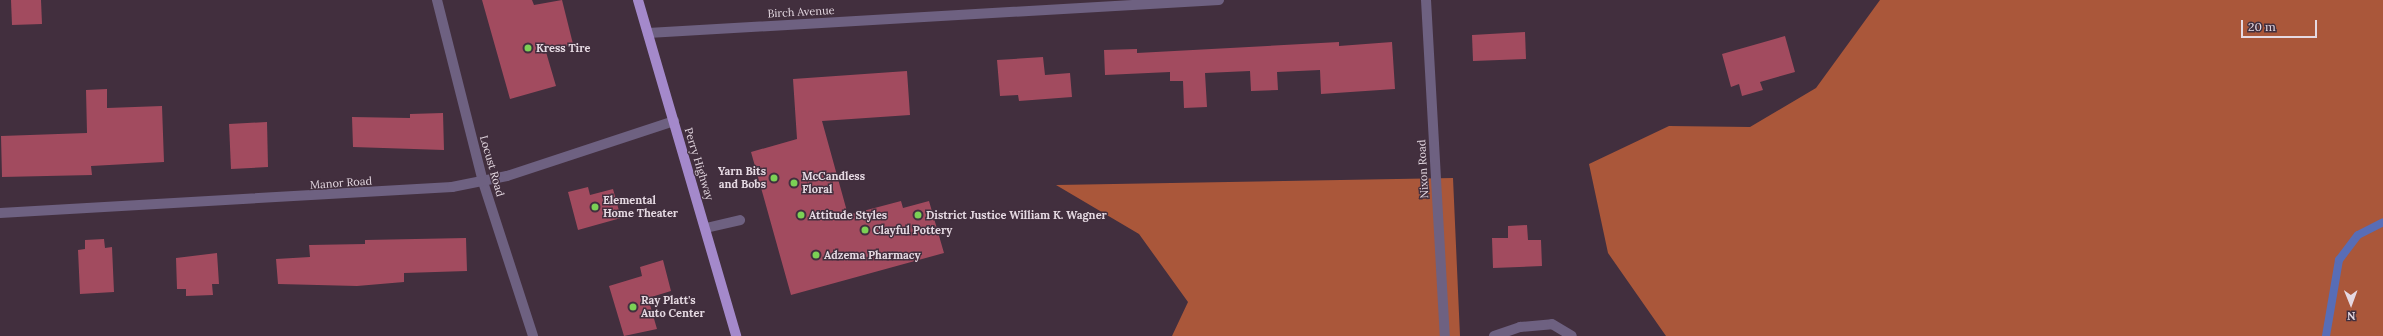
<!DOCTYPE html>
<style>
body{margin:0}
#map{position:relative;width:2383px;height:336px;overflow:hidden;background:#422f3e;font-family:Lora,serif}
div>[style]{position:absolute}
.forest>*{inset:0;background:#aa573a}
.stream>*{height:8px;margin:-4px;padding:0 4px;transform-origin:4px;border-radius:4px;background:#586db6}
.building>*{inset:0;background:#a24b5f}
.lane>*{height:10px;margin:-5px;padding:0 5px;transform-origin:5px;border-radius:5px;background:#6e6181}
.street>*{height:10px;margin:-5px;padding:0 5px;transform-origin:5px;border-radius:5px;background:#6e6181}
.primary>*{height:10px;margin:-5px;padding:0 5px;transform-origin:5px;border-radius:5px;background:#a489cb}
.dots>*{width:11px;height:11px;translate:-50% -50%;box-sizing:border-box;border:2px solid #422f3e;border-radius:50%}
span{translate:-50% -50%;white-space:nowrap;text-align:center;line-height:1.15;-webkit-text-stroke:3px #422f3e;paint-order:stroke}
.street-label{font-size:11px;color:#e5d9e2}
.poi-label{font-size:11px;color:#e5d9e2;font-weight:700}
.left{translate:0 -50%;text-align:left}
.right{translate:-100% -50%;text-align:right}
.north{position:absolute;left:2331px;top:284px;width:40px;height:40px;-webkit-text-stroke:3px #422f3e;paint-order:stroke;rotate:179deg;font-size:11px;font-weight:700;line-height:16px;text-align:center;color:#e5d9e2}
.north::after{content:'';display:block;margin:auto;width:14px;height:18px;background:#e5d9e2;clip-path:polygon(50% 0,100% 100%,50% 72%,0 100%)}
.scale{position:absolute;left:2241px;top:20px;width:76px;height:18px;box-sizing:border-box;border:2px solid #e5d9e2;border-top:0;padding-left:5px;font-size:12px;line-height:14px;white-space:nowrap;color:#e5d9e2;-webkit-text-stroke:3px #422f3e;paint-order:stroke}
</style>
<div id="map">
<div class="forest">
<i style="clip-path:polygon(1880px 0,2383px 0,2383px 336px,1666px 336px,1608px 253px,1589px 164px,1669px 126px,1750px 127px,1816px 88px)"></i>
<i style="clip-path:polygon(1453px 178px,1460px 336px,1172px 336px,1188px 302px,1139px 234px,1056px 185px)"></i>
</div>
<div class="stream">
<i style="left:2326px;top:336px;width:77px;rotate:-80.3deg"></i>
<i style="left:2339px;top:260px;width:31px;rotate:-53deg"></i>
<i style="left:2358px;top:235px;width:28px;rotate:-27deg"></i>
</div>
<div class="building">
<i style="clip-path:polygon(11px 0,41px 0,42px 24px,12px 25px)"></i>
<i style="clip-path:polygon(482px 0,532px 0,534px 5px,562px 0,573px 44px,546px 52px,556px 86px,510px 99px)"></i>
<i style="clip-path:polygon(1525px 32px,1526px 59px,1473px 61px,1472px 35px)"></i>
<i style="clip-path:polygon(1785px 36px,1795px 72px,1760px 82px,1763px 90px,1742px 96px,1739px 84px,1731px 87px,1722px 54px)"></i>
<i style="clip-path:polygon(1339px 42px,1339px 46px,1392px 42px,1395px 89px,1321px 94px,1320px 70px,1277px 72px,1278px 90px,1251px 91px,1250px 71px,1205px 73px,1207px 107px,1184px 108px,1183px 81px,1170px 81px,1170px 72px,1105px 75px,1104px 50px,1137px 49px,1137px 53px)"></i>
<i style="clip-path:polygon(1043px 57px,1045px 75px,1070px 73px,1072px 97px,1019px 101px,1018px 95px,1000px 96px,997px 60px)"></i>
<i style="clip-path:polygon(907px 71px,910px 115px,822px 121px,848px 215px,901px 201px,903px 208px,929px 201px,944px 253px,791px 295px,751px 152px,797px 139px,793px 79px)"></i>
<i style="clip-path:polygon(107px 89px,107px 108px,162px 106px,164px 162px,91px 166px,92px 175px,2px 177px,1px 136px,87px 133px,86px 90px)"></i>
<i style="clip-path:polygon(443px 113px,444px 150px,353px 147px,352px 117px,410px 118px,410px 114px)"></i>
<i style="clip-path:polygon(267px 122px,268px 167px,231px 169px,229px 124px)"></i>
<i style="clip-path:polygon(588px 187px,590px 195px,613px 189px,621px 218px,578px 230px,568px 192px)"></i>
<i style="clip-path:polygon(1527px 225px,1528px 240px,1541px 240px,1542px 266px,1493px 268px,1492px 238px,1508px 238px,1508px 226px)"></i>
<i style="clip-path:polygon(466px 238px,467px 271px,404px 273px,404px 282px,357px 286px,278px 284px,276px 259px,310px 257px,309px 245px,365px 244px,365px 240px)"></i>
<i style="clip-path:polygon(104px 239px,105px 248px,112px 247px,114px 292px,80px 294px,78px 250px,85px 249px,85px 240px)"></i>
<i style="clip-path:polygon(217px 253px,219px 284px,212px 284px,213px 295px,186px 296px,186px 289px,177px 289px,176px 258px)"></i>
<i style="clip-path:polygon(663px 260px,671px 291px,648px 298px,657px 329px,624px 336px,609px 286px,642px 276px,640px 267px)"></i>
</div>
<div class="lane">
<i style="left:706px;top:228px;width:35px;rotate:-13deg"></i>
<i style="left:1494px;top:336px;width:28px;rotate:-19deg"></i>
<i style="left:1520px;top:327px;width:32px;rotate:-5deg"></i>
<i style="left:1552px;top:324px;width:23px;rotate:31deg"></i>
</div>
<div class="street">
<i style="left:437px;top:0;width:188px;rotate:75.8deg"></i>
<i style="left:483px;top:182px;width:162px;rotate:72deg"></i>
<i style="left:1426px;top:0;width:337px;rotate:86.8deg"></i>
<i style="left:648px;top:33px;width:572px;rotate:-3.31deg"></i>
<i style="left:0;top:213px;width:453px;rotate:-3.3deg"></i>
<i style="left:452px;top:187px;width:56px;rotate:-11.3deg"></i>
<i style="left:507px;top:176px;width:176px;rotate:-18.2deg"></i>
</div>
<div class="primary">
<i style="left:638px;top:0;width:350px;rotate:73.7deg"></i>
</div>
<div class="dots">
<i style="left:528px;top:48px;background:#7bd155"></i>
<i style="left:774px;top:178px;background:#7bd155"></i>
<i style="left:794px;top:183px;background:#7bd155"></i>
<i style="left:595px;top:207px;background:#7bd155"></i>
<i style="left:801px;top:215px;background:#7bd155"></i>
<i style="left:918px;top:215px;background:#7bd155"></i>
<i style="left:865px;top:230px;background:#7bd155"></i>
<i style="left:816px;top:255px;background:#7bd155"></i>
<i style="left:633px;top:307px;background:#7bd155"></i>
</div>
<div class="street-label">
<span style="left:801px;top:12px;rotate:-3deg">Birch Avenue</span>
<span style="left:699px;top:164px;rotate:73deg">Perry Highway</span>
<span style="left:492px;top:166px;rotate:74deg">Locust Road</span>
<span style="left:1423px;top:169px;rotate:-93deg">Nixon Road</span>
<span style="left:341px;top:183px;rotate:-4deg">Manor Road</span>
</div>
<div class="poi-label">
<span class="left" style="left:536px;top:48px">Kress Tire</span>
<span class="right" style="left:766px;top:178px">Yarn Bits<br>and Bobs</span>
<span class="left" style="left:802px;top:183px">McCandless<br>Floral</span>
<span class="left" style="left:603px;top:207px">Elemental<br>Home Theater</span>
<span class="left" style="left:809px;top:215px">Attitude Styles</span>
<span class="left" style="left:926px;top:215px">District Justice William K. Wagner</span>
<span class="left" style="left:873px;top:230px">Clayful Pottery</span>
<span class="left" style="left:824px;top:255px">Adzema Pharmacy</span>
<span class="left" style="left:641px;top:307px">Ray Platt's<br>Auto Center</span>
</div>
<div class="north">N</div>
<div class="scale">20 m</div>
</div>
